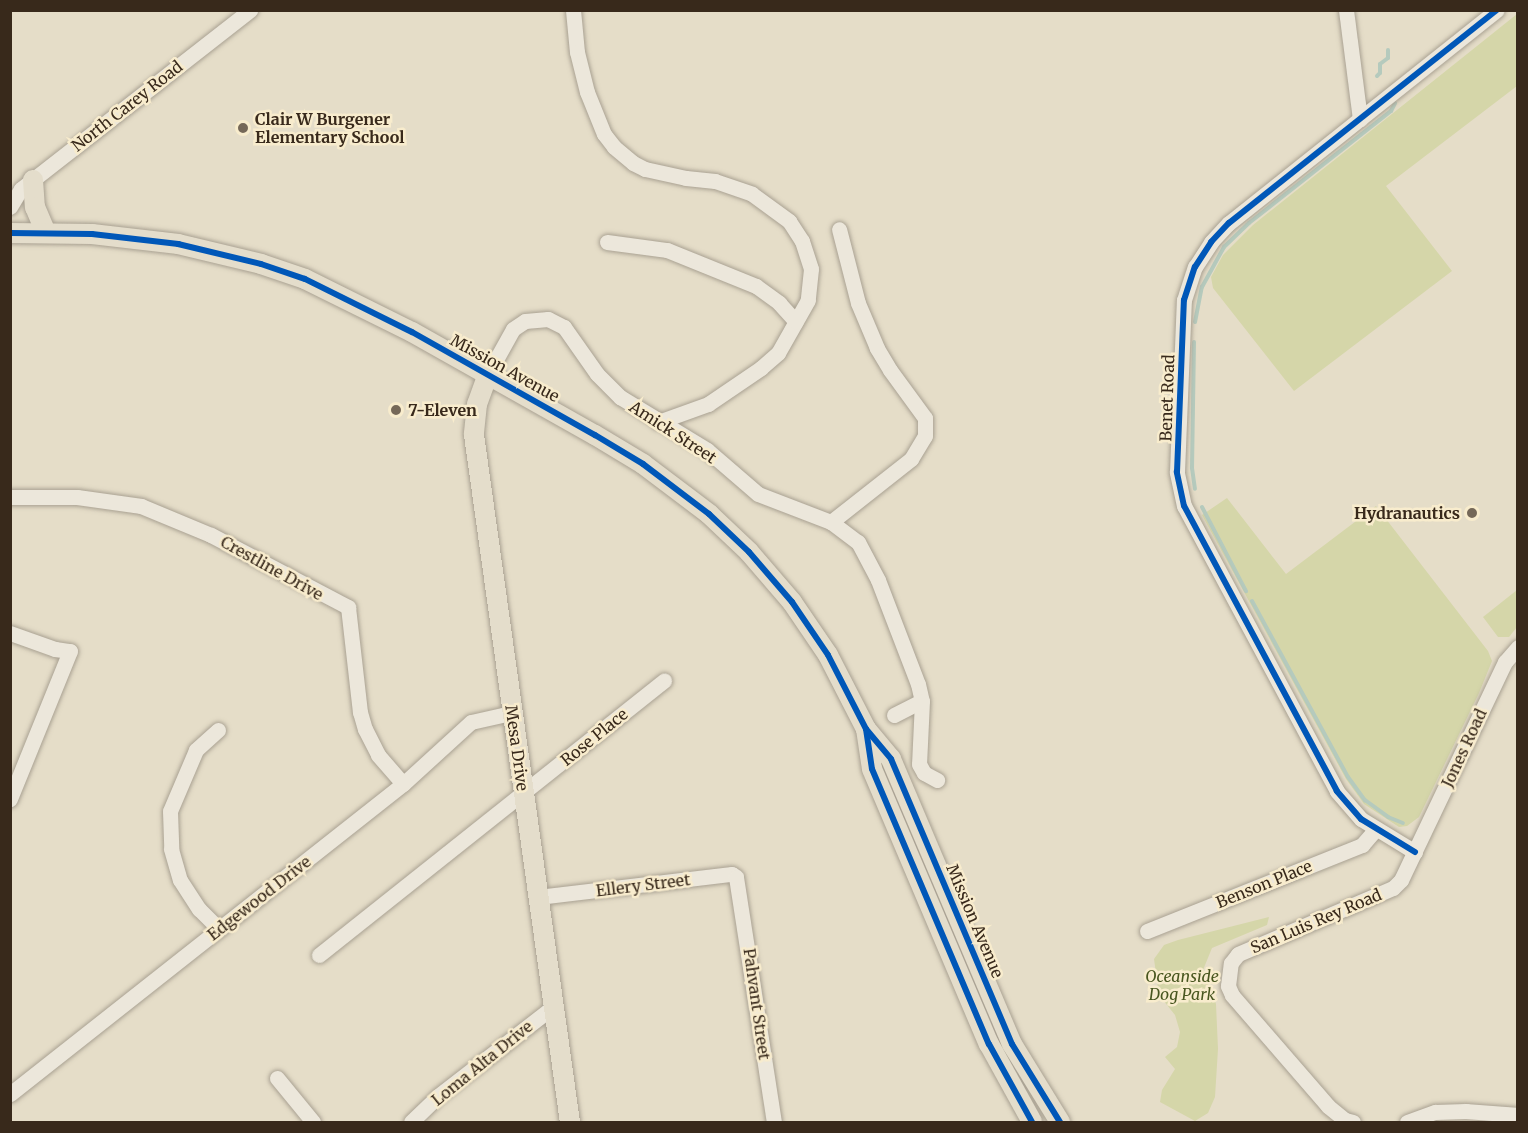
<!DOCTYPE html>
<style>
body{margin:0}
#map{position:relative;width:1528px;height:1133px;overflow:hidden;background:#e5ddc8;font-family:Merriweather,serif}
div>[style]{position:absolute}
.green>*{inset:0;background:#d5d6a9}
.stream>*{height:4px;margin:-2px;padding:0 2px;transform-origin:2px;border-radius:2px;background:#b5cabd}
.roads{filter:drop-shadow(0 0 2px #a9a192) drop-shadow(0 0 2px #a9a192)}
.minor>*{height:15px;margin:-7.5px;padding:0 7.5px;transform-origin:7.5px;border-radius:7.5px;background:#ece7db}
.major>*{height:20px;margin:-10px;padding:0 10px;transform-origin:10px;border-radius:10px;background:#e4ddcb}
.cycleway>*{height:6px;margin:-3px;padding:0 3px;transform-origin:3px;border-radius:3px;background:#0057b8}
.dots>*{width:16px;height:16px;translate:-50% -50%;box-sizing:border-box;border:3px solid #f8eccd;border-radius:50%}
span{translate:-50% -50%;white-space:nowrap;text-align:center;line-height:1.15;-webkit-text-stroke:5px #f8eccd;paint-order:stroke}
.street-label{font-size:16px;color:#38291b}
.poi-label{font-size:16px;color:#38291b;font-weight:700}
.left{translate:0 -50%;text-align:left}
.right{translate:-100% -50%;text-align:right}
.park-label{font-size:16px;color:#48561f;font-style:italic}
.frame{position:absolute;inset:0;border:12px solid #38291b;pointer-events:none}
</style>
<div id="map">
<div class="green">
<i style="clip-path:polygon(1517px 14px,1517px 86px,1386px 186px,1452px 271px,1294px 391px,1213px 288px,1211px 277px,1223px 255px,1253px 225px)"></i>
<i style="clip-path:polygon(1227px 498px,1286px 574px,1376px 506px,1488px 651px,1492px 661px,1479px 693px,1419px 817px,1407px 826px,1399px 827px,1364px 804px,1346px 779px,1202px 515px)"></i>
<i style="clip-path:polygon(1517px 590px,1517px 627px,1509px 637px,1498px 637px,1483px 617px)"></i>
<i style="clip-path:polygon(1269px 917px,1267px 925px,1212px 948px,1203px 970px,1216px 1004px,1218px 1049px,1215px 1097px,1208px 1113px,1195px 1121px,1160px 1102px,1162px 1090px,1175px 1069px,1165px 1057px,1177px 1047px,1180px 1032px,1175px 1015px,1159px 995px,1154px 959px,1164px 945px,1178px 940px)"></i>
</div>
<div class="stream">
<i style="left:1377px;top:76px;width:4px;rotate:-45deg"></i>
<i style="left:1380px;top:73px;width:9px;rotate:-90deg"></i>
<i style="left:1380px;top:64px;width:10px;rotate:-37deg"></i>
<i style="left:1388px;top:58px;width:8px;rotate:-90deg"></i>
<i style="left:1195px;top:322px;width:36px;rotate:-79deg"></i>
<i style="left:1202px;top:287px;width:46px;rotate:-61.2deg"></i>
<i style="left:1224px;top:247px;width:35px;rotate:-44deg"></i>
<i style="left:1249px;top:223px;width:181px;rotate:-38.3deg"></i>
<i style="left:1391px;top:111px;width:9px;rotate:-63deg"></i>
<i style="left:1194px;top:342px;width:126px;rotate:90.9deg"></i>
<i style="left:1192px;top:468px;width:21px;rotate:82deg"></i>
<i style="left:1202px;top:507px;width:95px;rotate:62.4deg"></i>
<i style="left:1252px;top:601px;width:200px;rotate:61.4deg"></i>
<i style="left:1348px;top:777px;width:29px;rotate:54deg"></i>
<i style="left:1365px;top:800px;width:29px;rotate:36deg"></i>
<i style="left:1388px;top:817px;width:16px;rotate:22deg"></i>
</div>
<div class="roads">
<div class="minor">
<i style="left:573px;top:10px;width:42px;rotate:84.6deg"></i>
<i style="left:577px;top:52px;width:41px;rotate:76deg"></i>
<i style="left:587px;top:92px;width:45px;rotate:68deg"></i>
<i style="left:604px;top:134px;width:16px;rotate:52deg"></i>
<i style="left:614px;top:147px;width:25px;rotate:40deg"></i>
<i style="left:633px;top:163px;width:13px;rotate:27deg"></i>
<i style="left:645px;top:169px;width:42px;rotate:12.4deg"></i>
<i style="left:686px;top:178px;width:29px;rotate:6deg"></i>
<i style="left:715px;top:181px;width:39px;rotate:19deg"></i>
<i style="left:752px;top:194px;width:46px;rotate:36.1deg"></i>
<i style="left:789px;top:221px;width:24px;rotate:57deg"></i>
<i style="left:802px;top:241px;width:29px;rotate:72deg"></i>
<i style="left:811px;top:269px;width:31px;rotate:96deg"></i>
<i style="left:808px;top:300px;width:61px;rotate:119.5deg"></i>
<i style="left:778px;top:353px;width:23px;rotate:139deg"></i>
<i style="left:761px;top:368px;width:64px;rotate:145.8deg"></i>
<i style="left:708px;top:404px;width:53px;rotate:160.2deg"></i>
<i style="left:1346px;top:10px;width:110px;rotate:82.7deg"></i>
<i style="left:10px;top:207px;width:21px;rotate:-59deg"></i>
<i style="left:21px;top:189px;width:291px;rotate:-38deg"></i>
<i style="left:607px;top:242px;width:61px;rotate:7.6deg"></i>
<i style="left:667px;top:250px;width:96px;rotate:22deg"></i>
<i style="left:756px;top:286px;width:29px;rotate:36deg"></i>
<i style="left:779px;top:303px;width:25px;rotate:48deg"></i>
<i style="left:488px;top:374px;width:51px;rotate:-60.9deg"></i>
<i style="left:513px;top:329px;width:14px;rotate:-34deg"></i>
<i style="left:525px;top:321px;width:23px;rotate:-5deg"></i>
<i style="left:548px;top:319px;width:18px;rotate:27deg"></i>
<i style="left:564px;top:327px;width:57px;rotate:54.9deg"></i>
<i style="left:597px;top:374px;width:33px;rotate:45deg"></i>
<i style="left:620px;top:397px;width:102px;rotate:31.3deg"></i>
<i style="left:707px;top:450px;width:67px;rotate:40.8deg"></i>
<i style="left:758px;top:494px;width:78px;rotate:21deg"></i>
<i style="left:831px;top:522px;width:34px;rotate:37deg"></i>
<i style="left:858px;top:542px;width:43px;rotate:62.2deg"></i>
<i style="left:878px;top:580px;width:111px;rotate:69deg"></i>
<i style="left:918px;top:684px;width:17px;rotate:77deg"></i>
<i style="left:922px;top:701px;width:63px;rotate:92.7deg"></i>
<i style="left:919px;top:764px;width:10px;rotate:61deg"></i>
<i style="left:924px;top:773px;width:15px;rotate:28deg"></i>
<i style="left:10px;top:497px;width:67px"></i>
<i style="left:77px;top:497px;width:65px;rotate:8deg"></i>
<i style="left:141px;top:506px;width:76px;rotate:22.5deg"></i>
<i style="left:211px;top:535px;width:155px;rotate:27.7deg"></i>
<i style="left:348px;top:607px;width:106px;rotate:83.5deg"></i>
<i style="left:360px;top:712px;width:18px;rotate:74deg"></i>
<i style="left:365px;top:729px;width:29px;rotate:63deg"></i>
<i style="left:378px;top:755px;width:38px;rotate:49deg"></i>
<i style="left:831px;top:522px;width:102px;rotate:-38.2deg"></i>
<i style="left:911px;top:459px;width:27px;rotate:-59deg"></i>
<i style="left:925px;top:436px;width:18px;rotate:-90deg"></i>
<i style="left:925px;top:418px;width:59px;rotate:-126.1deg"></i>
<i style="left:890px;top:370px;width:26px;rotate:-121deg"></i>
<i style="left:877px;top:348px;width:49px;rotate:-112.9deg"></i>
<i style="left:858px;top:303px;width:76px;rotate:-104.4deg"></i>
<i style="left:10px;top:633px;width:48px;rotate:19.6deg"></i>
<i style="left:55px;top:649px;width:15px;rotate:8deg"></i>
<i style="left:70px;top:651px;width:160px;rotate:112.1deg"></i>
<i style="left:894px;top:715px;width:31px;rotate:-27deg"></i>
<i style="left:218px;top:730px;width:30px;rotate:138deg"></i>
<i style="left:196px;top:750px;width:66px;rotate:113.1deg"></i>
<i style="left:170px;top:811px;width:38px;rotate:88deg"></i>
<i style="left:171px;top:849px;width:32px;rotate:74deg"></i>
<i style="left:180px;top:880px;width:35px;rotate:57deg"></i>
<i style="left:199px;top:909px;width:28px;rotate:45deg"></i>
<i style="left:1415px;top:852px;width:63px;rotate:-148.6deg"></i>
<i style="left:1361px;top:819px;width:37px;rotate:-131deg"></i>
<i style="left:1337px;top:791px;width:323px;rotate:-118.2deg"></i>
<i style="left:1184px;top:506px;width:35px;rotate:-102deg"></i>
<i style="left:1177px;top:472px;width:172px;rotate:-87.7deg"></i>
<i style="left:1184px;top:300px;width:35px;rotate:-72deg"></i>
<i style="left:1195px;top:267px;width:30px;rotate:-57deg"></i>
<i style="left:1211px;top:242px;width:26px;rotate:-47deg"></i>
<i style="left:1229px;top:223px;width:342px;rotate:-38.5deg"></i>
<i style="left:538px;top:897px;width:195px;rotate:-6.8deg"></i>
<i style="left:732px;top:874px;width:5px;rotate:37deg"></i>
<i style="left:736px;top:877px;width:248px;rotate:81.2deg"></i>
<i style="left:1147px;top:931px;width:232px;rotate:-21.8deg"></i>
<i style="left:1362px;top:845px;width:21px;rotate:-49deg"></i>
<i style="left:319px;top:955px;width:441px;rotate:-38.5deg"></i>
<i style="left:277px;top:1078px;width:57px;rotate:50.7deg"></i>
<i style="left:10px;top:1094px;width:501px;rotate:-38.27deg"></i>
<i style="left:403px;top:784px;width:92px;rotate:-42.4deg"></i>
<i style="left:471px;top:722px;width:41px;rotate:-12.7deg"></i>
<i style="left:411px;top:1122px;width:37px;rotate:-44deg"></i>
<i style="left:438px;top:1096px;width:147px;rotate:-37.8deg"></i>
<i style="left:1353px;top:1122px;width:8px;rotate:-166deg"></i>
<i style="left:1345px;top:1120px;width:22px;rotate:-141deg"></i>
<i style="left:1328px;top:1106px;width:147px;rotate:-130.9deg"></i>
<i style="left:1232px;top:995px;width:10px;rotate:-114deg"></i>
<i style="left:1228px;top:986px;width:23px;rotate:-83deg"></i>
<i style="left:1231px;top:963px;width:11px;rotate:-52deg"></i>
<i style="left:1238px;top:954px;width:168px;rotate:-23.1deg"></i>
<i style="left:1393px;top:888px;width:11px;rotate:-45deg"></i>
<i style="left:1401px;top:880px;width:242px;rotate:-64.5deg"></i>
<i style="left:1505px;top:662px;width:20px;rotate:-49deg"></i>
<i style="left:1407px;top:1122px;width:30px;rotate:-20deg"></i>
<i style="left:1435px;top:1112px;width:31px;rotate:-2deg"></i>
<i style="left:1466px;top:1111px;width:52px;rotate:4.4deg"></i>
</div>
<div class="major">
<i style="left:33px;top:180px;width:27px;rotate:86deg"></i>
<i style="left:35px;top:207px;width:28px;rotate:67deg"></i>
<i style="left:10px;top:233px;width:82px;rotate:0.7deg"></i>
<i style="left:92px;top:234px;width:87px;rotate:6.6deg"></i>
<i style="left:178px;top:244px;width:85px;rotate:13.5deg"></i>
<i style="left:261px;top:264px;width:46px;rotate:18.8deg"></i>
<i style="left:305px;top:279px;width:119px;rotate:26.4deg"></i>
<i style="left:412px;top:332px;width:210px;rotate:29.4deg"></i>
<i style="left:595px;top:435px;width:56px;rotate:31.1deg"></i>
<i style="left:643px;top:464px;width:83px;rotate:37.1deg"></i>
<i style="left:709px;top:514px;width:55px;rotate:43.5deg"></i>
<i style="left:749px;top:552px;width:66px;rotate:49.3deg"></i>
<i style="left:792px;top:602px;width:64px;rotate:55.8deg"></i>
<i style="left:828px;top:655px;width:83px;rotate:62.8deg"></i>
<i style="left:866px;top:729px;width:39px;rotate:50deg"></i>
<i style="left:891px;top:759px;width:310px;rotate:67deg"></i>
<i style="left:1012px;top:1044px;width:92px;rotate:58.4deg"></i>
<i style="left:488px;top:374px;width:32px;rotate:110deg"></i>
<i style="left:477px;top:404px;width:31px;rotate:96deg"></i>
<i style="left:474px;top:435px;width:694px;rotate:82.05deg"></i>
<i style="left:866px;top:729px;width:40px;rotate:81.5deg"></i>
<i style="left:872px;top:769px;width:299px;rotate:67deg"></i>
<i style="left:989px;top:1044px;width:89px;rotate:61.1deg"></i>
</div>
</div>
<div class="cycleway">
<i style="left:10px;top:233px;width:82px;rotate:0.7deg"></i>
<i style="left:92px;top:234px;width:87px;rotate:6.6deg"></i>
<i style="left:178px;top:244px;width:85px;rotate:13.5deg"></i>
<i style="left:261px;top:264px;width:46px;rotate:18.8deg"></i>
<i style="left:305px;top:279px;width:119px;rotate:26.4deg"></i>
<i style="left:412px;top:332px;width:210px;rotate:29.4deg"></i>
<i style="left:595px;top:435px;width:56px;rotate:31.1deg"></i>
<i style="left:643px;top:464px;width:83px;rotate:37.1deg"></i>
<i style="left:709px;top:514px;width:55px;rotate:43.5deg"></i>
<i style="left:749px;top:552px;width:66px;rotate:49.3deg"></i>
<i style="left:792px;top:602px;width:64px;rotate:55.8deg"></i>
<i style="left:828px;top:655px;width:83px;rotate:62.8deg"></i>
<i style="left:866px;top:729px;width:39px;rotate:50deg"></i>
<i style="left:891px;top:759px;width:310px;rotate:67deg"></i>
<i style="left:1012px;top:1044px;width:92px;rotate:58.4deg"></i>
<i style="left:866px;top:729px;width:40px;rotate:81.5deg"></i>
<i style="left:872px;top:769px;width:299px;rotate:67deg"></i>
<i style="left:989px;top:1044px;width:89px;rotate:61.1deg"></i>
<i style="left:1415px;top:852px;width:63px;rotate:-148.6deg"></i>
<i style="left:1361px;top:819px;width:37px;rotate:-131deg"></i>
<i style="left:1337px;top:791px;width:323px;rotate:-118.2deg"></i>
<i style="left:1184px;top:506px;width:35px;rotate:-102deg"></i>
<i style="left:1177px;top:472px;width:172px;rotate:-87.7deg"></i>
<i style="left:1184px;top:300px;width:35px;rotate:-72deg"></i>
<i style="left:1195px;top:267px;width:30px;rotate:-57deg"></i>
<i style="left:1211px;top:242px;width:26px;rotate:-47deg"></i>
<i style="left:1229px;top:223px;width:342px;rotate:-38.5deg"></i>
</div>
<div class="dots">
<i style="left:243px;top:128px;background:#756858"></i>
<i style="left:396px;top:410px;background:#756858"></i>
<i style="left:1472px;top:513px;background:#756858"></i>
</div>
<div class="street-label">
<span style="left:127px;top:106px;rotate:-38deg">North Carey Road</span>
<span style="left:505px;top:368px;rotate:29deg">Mission Avenue</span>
<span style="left:1167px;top:398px;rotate:-88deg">Benet Road</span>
<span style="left:673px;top:432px;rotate:33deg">Amick Street</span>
<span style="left:272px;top:568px;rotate:29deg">Crestline Drive</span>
<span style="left:594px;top:737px;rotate:-39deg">Rose Place</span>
<span style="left:517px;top:748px;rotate:82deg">Mesa Drive</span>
<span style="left:1464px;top:748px;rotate:-65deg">Jones Road</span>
<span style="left:1264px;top:884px;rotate:-22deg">Benson Place</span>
<span style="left:643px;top:885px;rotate:-7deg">Ellery Street</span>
<span style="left:259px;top:898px;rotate:-38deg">Edgewood Drive</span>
<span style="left:975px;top:921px;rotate:67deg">Mission Avenue</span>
<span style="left:1316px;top:921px;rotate:-23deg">San Luis Rey Road</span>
<span style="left:757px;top:1004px;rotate:82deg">Pahvant Street</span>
<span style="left:482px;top:1063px;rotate:-39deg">Loma Alta Drive</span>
</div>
<div class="poi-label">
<span class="left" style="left:255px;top:128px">Clair W Burgener<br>Elementary School</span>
<span class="left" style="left:408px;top:410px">7-Eleven</span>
<span class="right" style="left:1460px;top:513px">Hydranautics</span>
</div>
<div class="park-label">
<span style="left:1182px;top:985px">Oceanside<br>Dog Park</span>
</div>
<div class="frame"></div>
</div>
